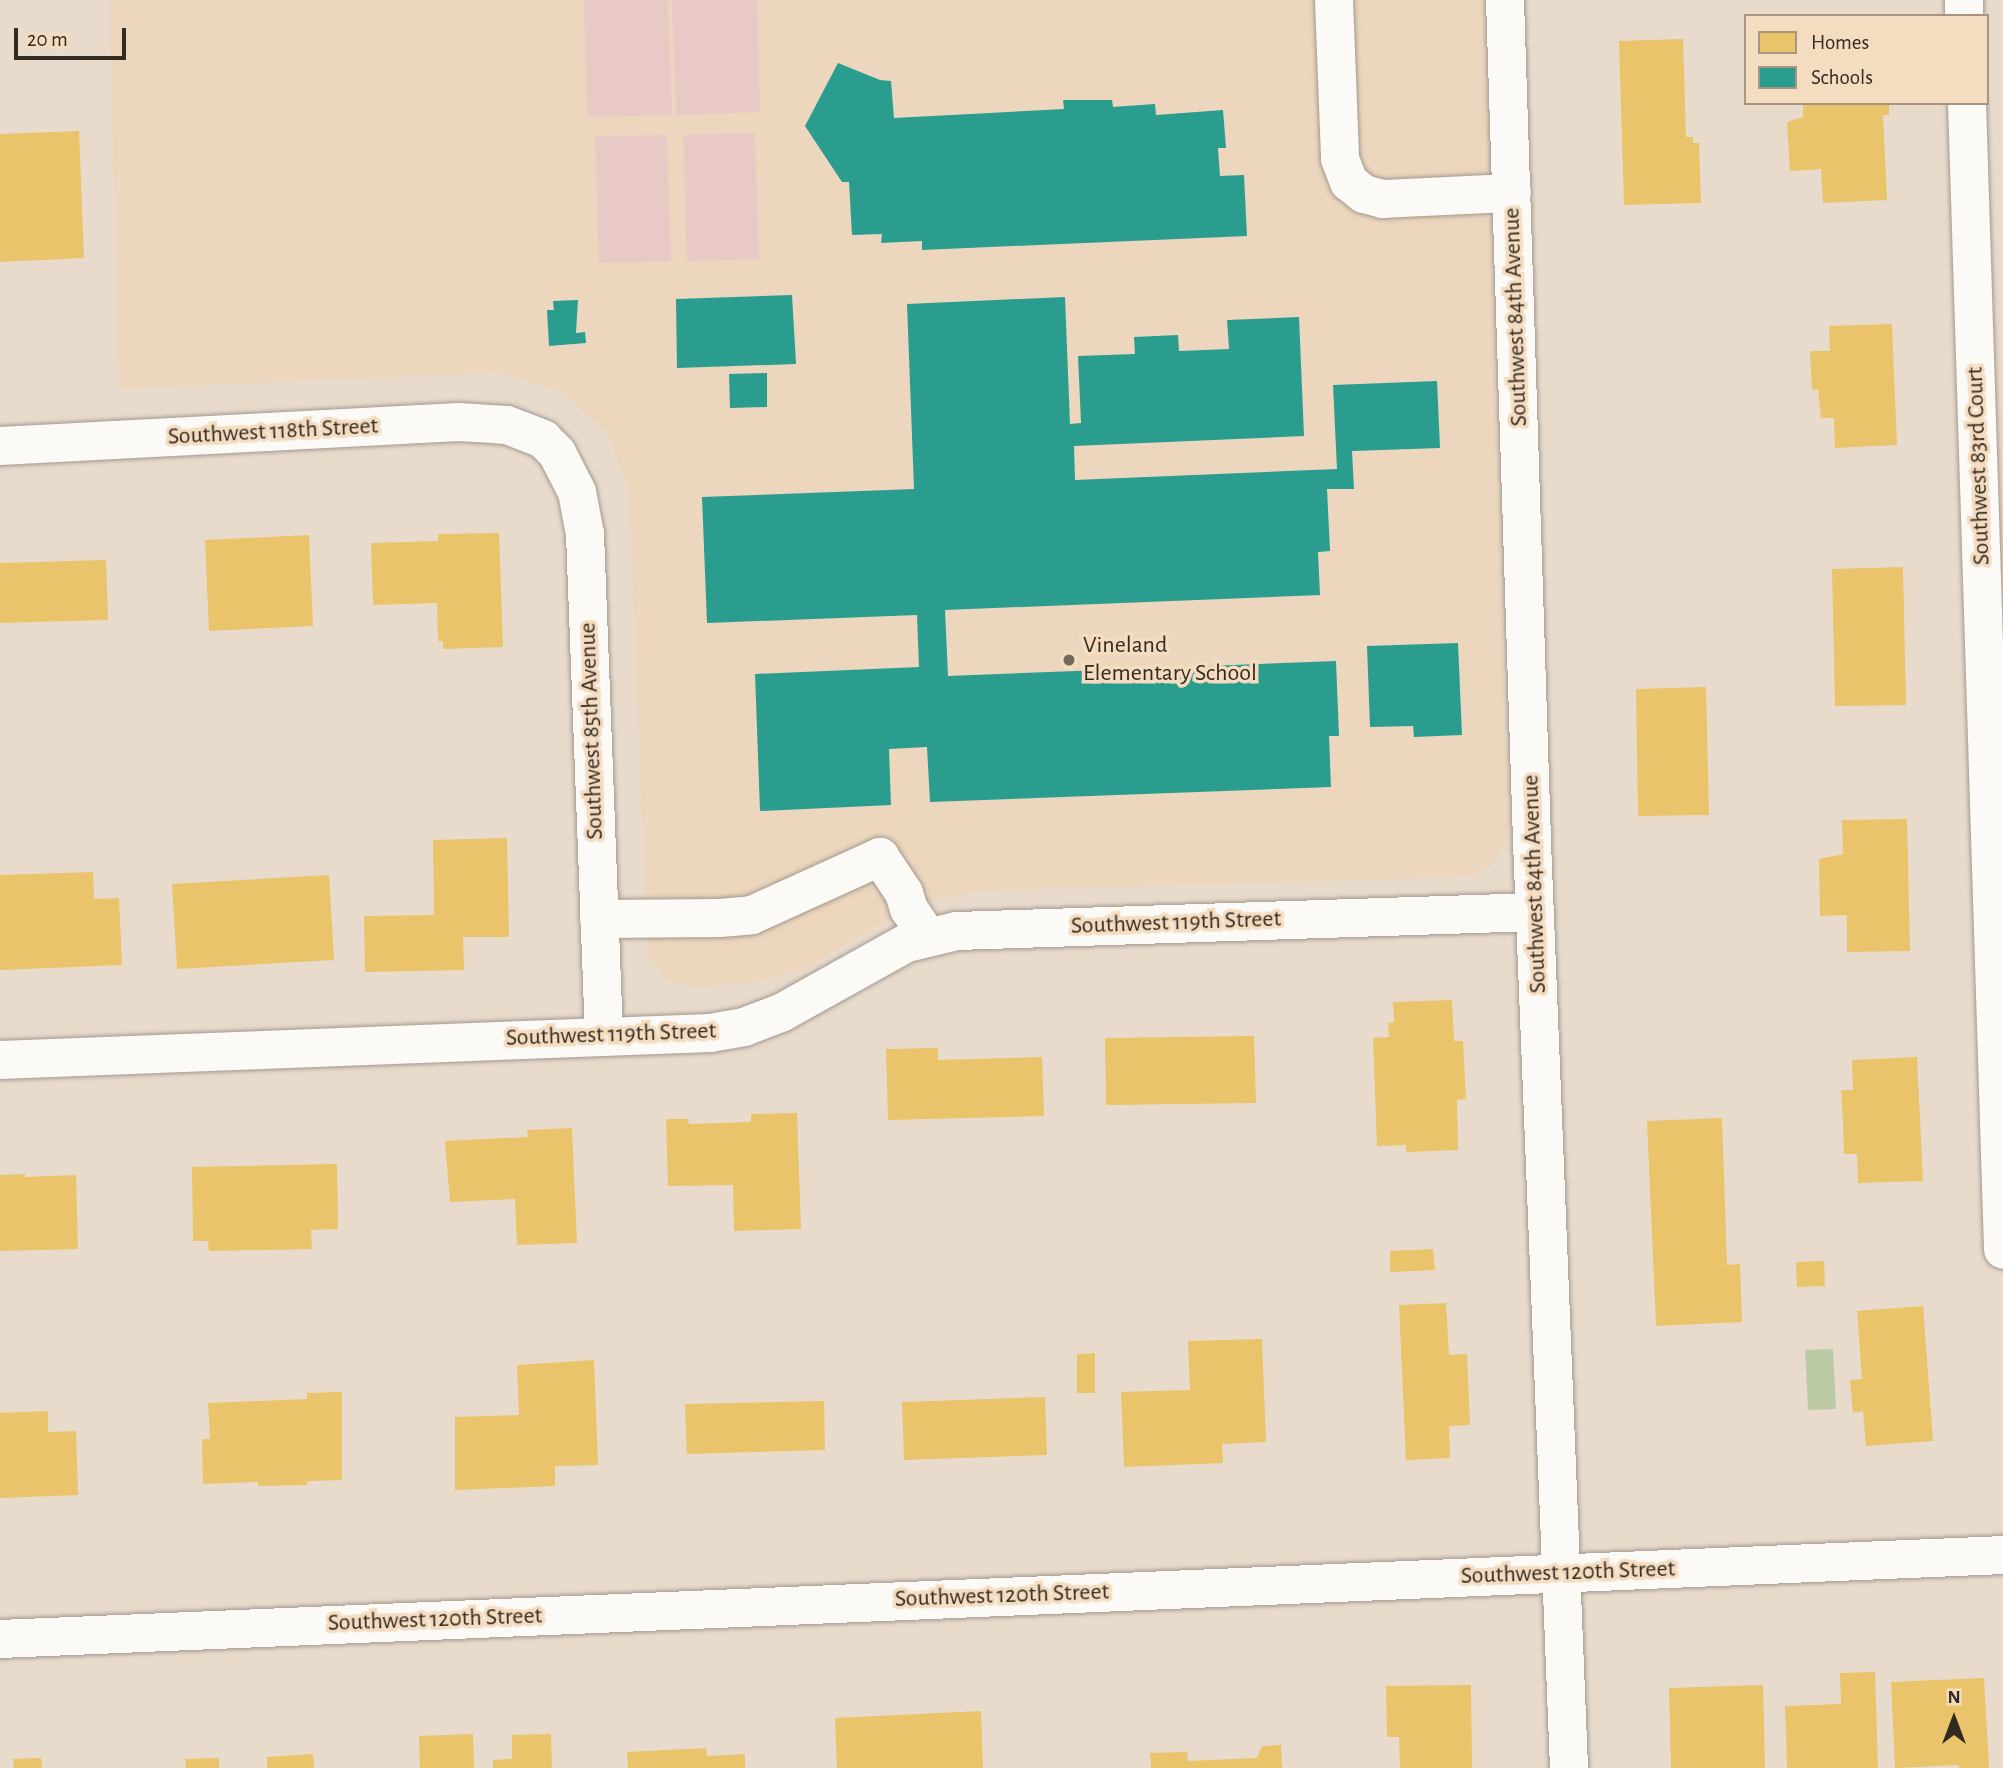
<!DOCTYPE html>
<style>
body{margin:0}
#map{position:relative;width:2003px;height:1768px;overflow:hidden;background:#e8dbcc;font-family:"Alegreya Sans",sans-serif}
div>[style]{position:absolute}
.built>*{inset:0;background:#ecd6bd}
.green>*{inset:0;background:#e8c9c6}
.water>*{inset:0;background:#bccba6}
.homes>*{inset:0;background:#e9c46a}
.schools>*{inset:0;background:#2a9d8f}
.roads{filter:drop-shadow(0 0 2px #a3998e) drop-shadow(0 0 2px #a3998e)}
.minor>*{height:38px;margin:-19px;padding:0 19px;transform-origin:19px;border-radius:19px;background:#fcfaf7}
.dots>*{width:19px;height:19px;translate:-50% -50%;box-sizing:border-box;border:4px solid #f4dcc0;border-radius:50%}
span{translate:-50% -50%;white-space:nowrap;text-align:center;line-height:1.15;-webkit-text-stroke:7px #f4dcc0;paint-order:stroke}
.street-label{font-size:24px;color:#332a20}
.poi-label{font-size:24px;color:#332a20}
.left{translate:0 -50%;text-align:left}
.legend{position:absolute;left:1744px;top:14px;width:245px;height:91px;box-sizing:border-box;background:#f4dcc0;border:2px solid #a79580;margin:0;padding:9px 12px;list-style:none;font-size:21px;color:#332a20}
.legend li{display:flex;align-items:center;gap:14px;height:35px}
.legend b{width:35px;border:2px solid #a79580}
.north{position:absolute;left:1919px;top:1684px;width:70px;height:70px;-webkit-text-stroke:5px #f4dcc0;paint-order:stroke;rotate:0deg;font-size:19px;font-weight:700;line-height:28px;text-align:center;color:#332a20}
.north::after{content:'';display:block;margin:auto;width:24px;height:32px;background:#332a20;clip-path:polygon(50% 0,100% 100%,50% 72%,0 100%)}
.scale{position:absolute;left:14px;top:28px;width:112px;height:32px;box-sizing:border-box;border:4px solid #332a20;border-top:0;padding-left:9px;font-size:21px;line-height:24px;white-space:nowrap;color:#332a20;-webkit-text-stroke:5px #f4dcc0;paint-order:stroke}
</style>
<div id="map">
<div class="built">
<i style="clip-path:polygon(109px 0,1484px 0,1508px 828px,1505px 846px,1494px 864px,1469px 877px,984px 891px,931px 900px,880px 924px,804px 970px,749px 983px,698px 988px,666px 980px,647px 955px,629px 491px,606px 431px,560px 391px,499px 373px,119px 389px)"></i>
</div>
<div class="green">
<i style="clip-path:polygon(584px 0,668px 0,672px 115px,587px 117px)"></i>
<i style="clip-path:polygon(672px 0,757px 0,760px 112px,676px 115px)"></i>
<i style="clip-path:polygon(755px 133px,759px 259px,687px 261px,683px 135px)"></i>
<i style="clip-path:polygon(667px 135px,671px 261px,599px 263px,595px 137px)"></i>
</div>
<div class="water">
<i style="clip-path:polygon(1833px 1349px,1836px 1409px,1808px 1410px,1805px 1350px)"></i>
</div>
<div class="homes">
<i style="clip-path:polygon(1683px 39px,1686px 137px,1693px 137px,1693px 143px,1699px 143px,1701px 203px,1624px 205px,1619px 41px)"></i>
<i style="clip-path:polygon(1803px 103px,1889px 103px,1889px 115px,1883px 115px,1887px 200px,1823px 203px,1821px 169px,1790px 171px,1787px 122px,1803px 117px)"></i>
<i style="clip-path:polygon(79px 131px,84px 258px,0 262px,0 134px)"></i>
<i style="clip-path:polygon(1892px 324px,1897px 445px,1835px 448px,1834px 418px,1821px 418px,1818px 389px,1812px 390px,1810px 351px,1830px 351px,1829px 326px)"></i>
<i style="clip-path:polygon(499px 533px,503px 647px,443px 649px,443px 641px,438px 641px,437px 603px,373px 605px,371px 543px,438px 541px,438px 534px)"></i>
<i style="clip-path:polygon(309px 535px,313px 626px,209px 631px,205px 540px)"></i>
<i style="clip-path:polygon(106px 560px,108px 620px,0 623px,0 563px)"></i>
<i style="clip-path:polygon(1903px 567px,1906px 705px,1835px 706px,1832px 569px)"></i>
<i style="clip-path:polygon(1706px 687px,1709px 815px,1638px 816px,1636px 689px)"></i>
<i style="clip-path:polygon(1907px 819px,1910px 951px,1847px 952px,1847px 915px,1820px 916px,1819px 859px,1843px 854px,1842px 820px)"></i>
<i style="clip-path:polygon(507px 838px,509px 937px,463px 937px,464px 970px,365px 972px,364px 916px,434px 915px,433px 840px)"></i>
<i style="clip-path:polygon(93px 872px,94px 899px,119px 898px,122px 965px,0 970px,0 875px)"></i>
<i style="clip-path:polygon(329px 875px,334px 960px,177px 969px,172px 884px)"></i>
<i style="clip-path:polygon(1452px 1000px,1454px 1041px,1463px 1041px,1466px 1099px,1457px 1100px,1458px 1150px,1406px 1152px,1406px 1145px,1377px 1146px,1373px 1038px,1389px 1037px,1388px 1023px,1394px 1022px,1393px 1002px)"></i>
<i style="clip-path:polygon(1254px 1036px,1256px 1103px,1106px 1105px,1105px 1038px)"></i>
<i style="clip-path:polygon(938px 1048px,938px 1060px,1042px 1057px,1044px 1116px,888px 1120px,886px 1049px)"></i>
<i style="clip-path:polygon(1917px 1057px,1923px 1181px,1858px 1183px,1857px 1154px,1844px 1154px,1843px 1122px,1841px 1090px,1853px 1090px,1852px 1060px)"></i>
<i style="clip-path:polygon(797px 1113px,801px 1229px,734px 1231px,733px 1185px,668px 1186px,666px 1119px,688px 1119px,689px 1124px,751px 1122px,751px 1114px)"></i>
<i style="clip-path:polygon(1722px 1118px,1727px 1265px,1740px 1264px,1742px 1322px,1656px 1326px,1647px 1121px)"></i>
<i style="clip-path:polygon(572px 1128px,577px 1243px,517px 1245px,515px 1199px,450px 1202px,445px 1141px,528px 1137px,527px 1130px)"></i>
<i style="clip-path:polygon(337px 1164px,338px 1229px,311px 1230px,312px 1249px,209px 1251px,208px 1241px,193px 1241px,192px 1167px)"></i>
<i style="clip-path:polygon(25px 1174px,25px 1177px,76px 1175px,78px 1249px,0 1251px,0 1175px)"></i>
<i style="clip-path:polygon(1433px 1249px,1435px 1270px,1390px 1272px,1390px 1251px)"></i>
<i style="clip-path:polygon(1824px 1261px,1825px 1286px,1797px 1287px,1796px 1262px)"></i>
<i style="clip-path:polygon(1446px 1303px,1449px 1355px,1467px 1354px,1470px 1425px,1449px 1426px,1450px 1458px,1406px 1460px,1399px 1305px)"></i>
<i style="clip-path:polygon(1923px 1306px,1933px 1441px,1866px 1446px,1863px 1411px,1853px 1413px,1850px 1380px,1862px 1379px,1857px 1311px)"></i>
<i style="clip-path:polygon(1262px 1339px,1266px 1442px,1222px 1444px,1223px 1463px,1124px 1467px,1121px 1392px,1190px 1390px,1188px 1341px)"></i>
<i style="clip-path:polygon(1095px 1353px,1095px 1393px,1077px 1393px,1077px 1354px)"></i>
<i style="clip-path:polygon(594px 1360px,598px 1465px,555px 1466px,555px 1486px,455px 1490px,455px 1417px,519px 1415px,517px 1365px)"></i>
<i style="clip-path:polygon(342px 1392px,342px 1480px,307px 1481px,307px 1485px,258px 1486px,258px 1482px,203px 1484px,202px 1439px,210px 1439px,208px 1403px,307px 1399px,307px 1393px)"></i>
<i style="clip-path:polygon(1045px 1397px,1047px 1455px,904px 1460px,902px 1402px)"></i>
<i style="clip-path:polygon(824px 1401px,825px 1450px,687px 1454px,685px 1404px)"></i>
<i style="clip-path:polygon(48px 1411px,48px 1432px,76px 1431px,78px 1495px,0 1498px,0 1413px)"></i>
<i style="clip-path:polygon(1875px 1672px,1878px 1768px,1787px 1768px,1785px 1706px,1841px 1704px,1840px 1673px)"></i>
<i style="clip-path:polygon(1984px 1678px,1989px 1768px,1959px 1768px,1959px 1765px,1895px 1768px,1891px 1682px)"></i>
<i style="clip-path:polygon(1471px 1685px,1472px 1768px,1400px 1768px,1399px 1737px,1387px 1737px,1386px 1686px)"></i>
<i style="clip-path:polygon(1763px 1685px,1765px 1768px,1671px 1768px,1669px 1688px)"></i>
<i style="clip-path:polygon(981px 1711px,983px 1768px,837px 1768px,835px 1718px)"></i>
<i style="clip-path:polygon(473px 1734px,474px 1768px,420px 1768px,419px 1736px)"></i>
<i style="clip-path:polygon(551px 1734px,552px 1768px,493px 1768px,493px 1760px,512px 1759px,512px 1735px)"></i>
<i style="clip-path:polygon(1281px 1745px,1282px 1768px,1151px 1768px,1150px 1753px,1187px 1752px,1188px 1761px,1257px 1758px,1262px 1746px)"></i>
<i style="clip-path:polygon(706px 1748px,707px 1756px,745px 1754px,745px 1768px,628px 1768px,627px 1752px)"></i>
<i style="clip-path:polygon(313px 1754px,314px 1768px,267px 1768px,267px 1757px)"></i>
<i style="clip-path:polygon(41px 1758px,42px 1768px,14px 1768px,13px 1759px)"></i>
<i style="clip-path:polygon(219px 1758px,219px 1768px,186px 1768px,185px 1759px)"></i>
</div>
<div class="schools">
<i style="clip-path:polygon(838px 63px,880px 80px,891px 81px,894px 118px,1064px 109px,1063px 100px,1112px 100px,1113px 107px,1155px 104px,1156px 115px,1223px 110px,1226px 148px,1218px 148px,1220px 176px,1244px 175px,1247px 236px,922px 250px,922px 241px,881px 243px,882px 234px,852px 235px,849px 182px,842px 182px,805px 126px)"></i>
<i style="clip-path:polygon(792px 295px,796px 364px,677px 368px,676px 299px)"></i>
<i style="clip-path:polygon(1065px 297px,1070px 424px,1081px 423px,1078px 356px,1135px 354px,1134px 337px,1178px 335px,1179px 351px,1229px 349px,1227px 320px,1299px 317px,1304px 436px,1074px 446px,1075px 480px,1337px 469px,1333px 385px,1437px 381px,1440px 448px,1352px 451px,1354px 489px,1327px 489px,1330px 551px,1318px 552px,1320px 595px,945px 610px,948px 676px,1336px 661px,1339px 736px,1329px 736px,1331px 787px,930px 802px,927px 747px,889px 749px,891px 805px,760px 811px,755px 674px,919px 667px,917px 615px,707px 623px,702px 497px,914px 489px,907px 304px)"></i>
<i style="clip-path:polygon(578px 300px,576px 333px,585px 332px,586px 343px,549px 346px,547px 310px,554px 310px,553px 301px)"></i>
<i style="clip-path:polygon(767px 373px,767px 407px,730px 408px,729px 374px)"></i>
<i style="clip-path:polygon(1458px 643px,1462px 735px,1414px 737px,1413px 726px,1370px 727px,1367px 646px)"></i>
</div>
<div class="roads">
<div class="minor">
<i style="left:1334px;top:0;width:159px;rotate:87.8deg"></i>
<i style="left:1340px;top:159px;width:25px;rotate:69deg"></i>
<i style="left:1349px;top:182px;width:19px;rotate:39deg"></i>
<i style="left:1364px;top:194px;width:20px;rotate:15deg"></i>
<i style="left:1383px;top:199px;width:129px;rotate:-2.7deg"></i>
<i style="left:1505px;top:0;width:842px;rotate:88.16deg"></i>
<i style="left:1532px;top:842px;width:927px;rotate:87.71deg"></i>
<i style="left:1964px;top:0;width:16px;rotate:90deg"></i>
<i style="left:1967px;top:103px;width:1147px;rotate:88.2deg"></i>
<i style="left:0;top:446px;width:459px;rotate:-3deg"></i>
<i style="left:458px;top:422px;width:49px;rotate:3.5deg"></i>
<i style="left:507px;top:425px;width:39px;rotate:21deg"></i>
<i style="left:543px;top:439px;width:20px;rotate:45deg"></i>
<i style="left:557px;top:453px;width:44px;rotate:62.9deg"></i>
<i style="left:577px;top:492px;width:43px;rotate:79.2deg"></i>
<i style="left:585px;top:534px;width:502px;rotate:87.83deg"></i>
<i style="left:599px;top:919px;width:121px;rotate:-0.5deg"></i>
<i style="left:720px;top:918px;width:32px;rotate:-5deg"></i>
<i style="left:752px;top:915px;width:141px;rotate:-24.4deg"></i>
<i style="left:880px;top:857px;width:43px;rotate:56.3deg"></i>
<i style="left:904px;top:893px;width:17px;rotate:73deg"></i>
<i style="left:909px;top:909px;width:32px;rotate:56deg"></i>
<i style="left:0;top:1060px;width:711px;rotate:-2.18deg"></i>
<i style="left:710px;top:1033px;width:35px;rotate:-10deg"></i>
<i style="left:744px;top:1027px;width:40px;rotate:-21deg"></i>
<i style="left:781px;top:1013px;width:144px;rotate:-29.1deg"></i>
<i style="left:907px;top:943px;width:51px;rotate:-13.5deg"></i>
<i style="left:957px;top:931px;width:578px;rotate:-1.88deg"></i>
<i style="left:0;top:1639px;width:2005px;rotate:-2.4deg"></i>
</div>
</div>
<div class="dots">
<i style="left:1069px;top:660px;background:#72685c"></i>
</div>
<div class="street-label">
<span style="left:1516px;top:317px;rotate:-92deg">Southwest 84th Avenue</span>
<span style="left:273px;top:432px;rotate:-3deg">Southwest 118th Street</span>
<span style="left:1979px;top:466px;rotate:-92deg">Southwest 83rd Court</span>
<span style="left:592px;top:731px;rotate:-92deg">Southwest 85th Avenue</span>
<span style="left:1535px;top:884px;rotate:-92deg">Southwest 84th Avenue</span>
<span style="left:1176px;top:923px;rotate:-2deg">Southwest 119th Street</span>
<span style="left:611px;top:1035px;rotate:-2deg">Southwest 119th Street</span>
<span style="left:1568px;top:1573px;rotate:-2deg">Southwest 120th Street</span>
<span style="left:1002px;top:1596px;rotate:-2deg">Southwest 120th Street</span>
<span style="left:435px;top:1620px;rotate:-2deg">Southwest 120th Street</span>
</div>
<div class="poi-label">
<span class="left" style="left:1083px;top:660px">Vineland<br>Elementary School</span>
</div>
<ul class="legend">
<li><b style="height:19px;background:#e9c46a"></b>Homes</li>
<li><b style="height:19px;background:#2a9d8f"></b>Schools</li>
</ul>
<div class="north">N</div>
<div class="scale">20 m</div>
</div>
